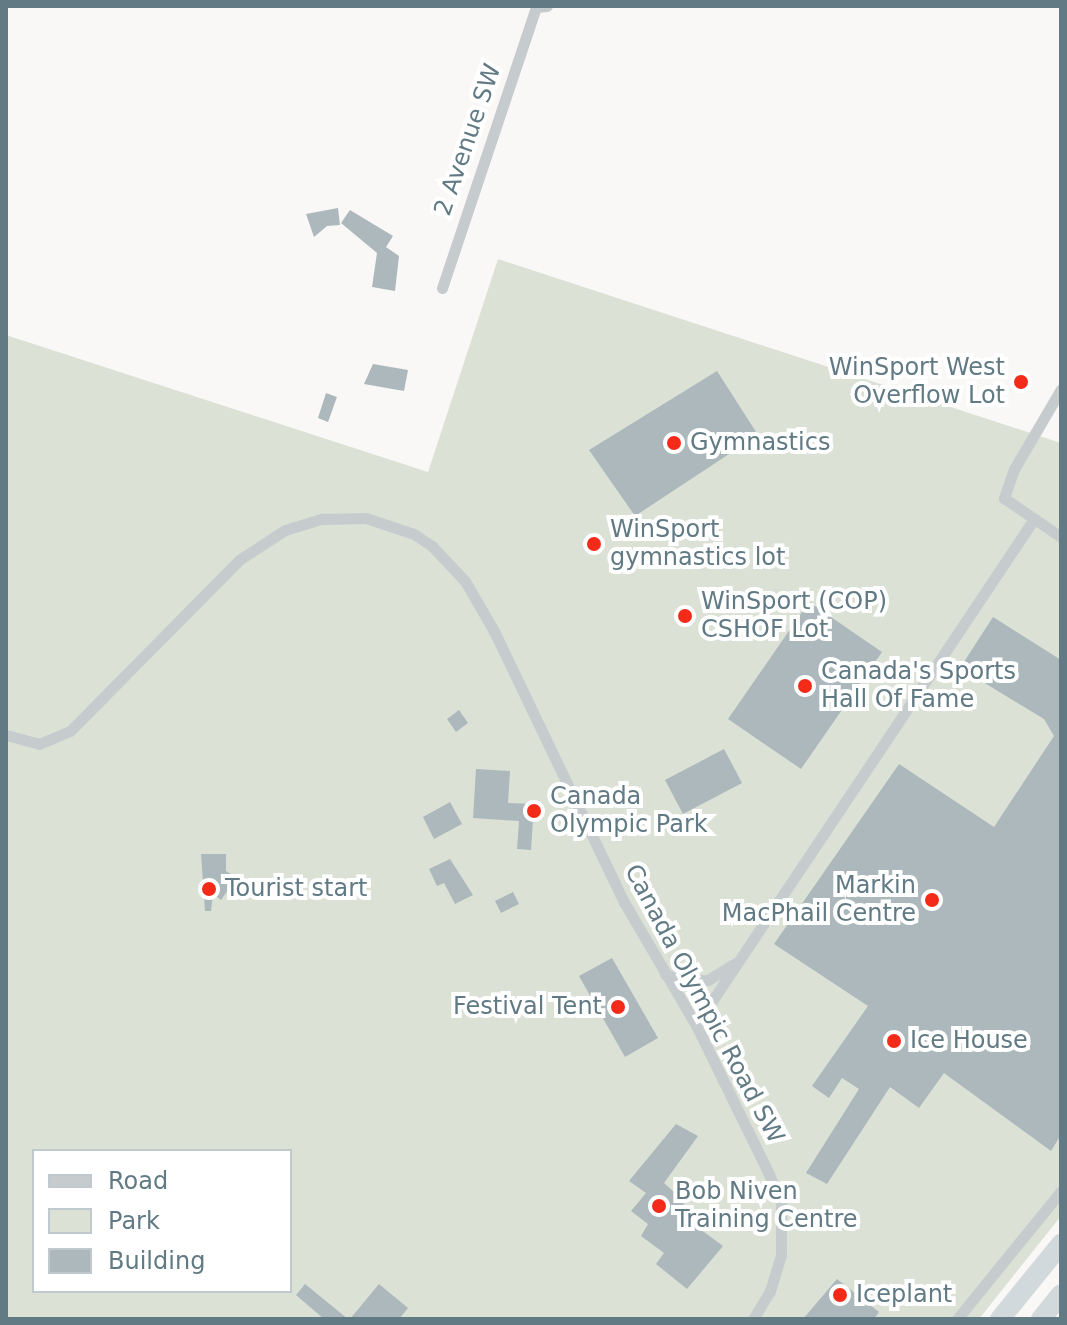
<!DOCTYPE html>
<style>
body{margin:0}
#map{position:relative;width:1067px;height:1325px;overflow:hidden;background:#f9f8f6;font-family:"DejaVu Sans",sans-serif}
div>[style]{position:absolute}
.green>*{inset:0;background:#dce1d6}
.building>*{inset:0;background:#acb8bc}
.minor>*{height:11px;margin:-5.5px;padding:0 5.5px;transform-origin:5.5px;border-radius:5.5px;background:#c6cbce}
.motorway>*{height:20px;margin:-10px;padding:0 10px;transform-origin:10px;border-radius:10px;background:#d2d9dc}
.dots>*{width:22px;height:22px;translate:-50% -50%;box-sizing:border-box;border:4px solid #fff;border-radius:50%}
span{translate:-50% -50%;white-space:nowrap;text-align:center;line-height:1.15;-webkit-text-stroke:8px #fff;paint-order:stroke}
.street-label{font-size:24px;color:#617a84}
.poi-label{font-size:24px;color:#617a84}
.right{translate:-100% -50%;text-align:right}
.left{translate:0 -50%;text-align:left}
.frame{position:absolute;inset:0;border:8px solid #617a84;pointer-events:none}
.legend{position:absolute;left:32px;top:1149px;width:260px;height:144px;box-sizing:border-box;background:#fff;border:2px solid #c0cace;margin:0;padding:10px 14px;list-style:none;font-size:24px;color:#617a84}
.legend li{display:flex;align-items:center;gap:16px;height:40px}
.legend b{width:40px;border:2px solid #c0cace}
</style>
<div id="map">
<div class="green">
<i style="clip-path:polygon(evenodd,498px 259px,1061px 443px,1061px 1216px,979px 1319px,6px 1319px,6px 335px,428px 472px,498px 259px,34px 1151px,290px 1151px,290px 1291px,34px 1291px,34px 1151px)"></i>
</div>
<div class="building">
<i style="clip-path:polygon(338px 208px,340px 225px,327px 226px,314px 237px,306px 214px)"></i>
<i style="clip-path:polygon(350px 210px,393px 236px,386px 247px,399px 256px,395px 291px,372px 287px,377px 253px,341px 223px)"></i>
<i style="clip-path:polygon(373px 364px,408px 370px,404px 391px,364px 384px)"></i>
<i style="clip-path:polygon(717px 371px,758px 435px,635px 516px,589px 450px)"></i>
<i style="clip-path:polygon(326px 393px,337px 397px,328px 422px,318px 418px)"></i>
<i style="clip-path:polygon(809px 602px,882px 652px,801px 769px,728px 719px)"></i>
<i style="clip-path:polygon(993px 617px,1061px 660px,1061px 1135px,1051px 1151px,944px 1073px,919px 1108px,890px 1087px,827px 1184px,806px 1173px,859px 1089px,842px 1078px,829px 1098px,812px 1086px,868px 1006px,774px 944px,899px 764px,994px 827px,1054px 736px,1044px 719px,960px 668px)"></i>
<i style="clip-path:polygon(459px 710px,468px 723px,456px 732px,447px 719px)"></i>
<i style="clip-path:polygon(724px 749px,742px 783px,683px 814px,665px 780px)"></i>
<i style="clip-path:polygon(476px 769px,510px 771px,508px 803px,534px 804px,531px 850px,517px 849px,519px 821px,473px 818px)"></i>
<i style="clip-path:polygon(450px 802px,462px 824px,434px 839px,423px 817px)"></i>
<i style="clip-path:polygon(201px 854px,226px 854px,226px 871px,247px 884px,239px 896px,228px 890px,221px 900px,213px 894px,211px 911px,205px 911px)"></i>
<i style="clip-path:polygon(450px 859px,473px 895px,455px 904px,444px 883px,437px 886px,429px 869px)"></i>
<i style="clip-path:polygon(513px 892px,519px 904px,501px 913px,495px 901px)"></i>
<i style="clip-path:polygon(612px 958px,658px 1038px,625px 1057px,579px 976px)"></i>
<i style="clip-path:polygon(676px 1124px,698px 1136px,664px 1183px,685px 1202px,678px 1213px,723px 1246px,687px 1289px,656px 1264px,664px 1253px,641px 1236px,648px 1224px,631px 1211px,646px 1193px,629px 1181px)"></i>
<i style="clip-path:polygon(837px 1279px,879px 1312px,874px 1319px,803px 1319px)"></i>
<i style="clip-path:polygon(305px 1284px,348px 1319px,324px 1319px,296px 1295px)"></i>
<i style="clip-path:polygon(379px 1284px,408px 1308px,399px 1319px,350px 1319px)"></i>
</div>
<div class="minor">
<i style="left:442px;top:288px;width:296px;rotate:-71.5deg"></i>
<i style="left:536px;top:7px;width:11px;rotate:-5deg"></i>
<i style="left:1061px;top:389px;width:93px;rotate:120.4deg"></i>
<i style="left:1014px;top:469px;width:31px;rotate:109deg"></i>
<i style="left:1004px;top:498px;width:69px;rotate:34.4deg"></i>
<i style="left:6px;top:735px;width:34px;rotate:15deg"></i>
<i style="left:39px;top:744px;width:34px;rotate:-23deg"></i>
<i style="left:70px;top:731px;width:240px;rotate:-45.3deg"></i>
<i style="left:239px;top:560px;width:55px;rotate:-33.1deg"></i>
<i style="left:285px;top:530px;width:39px;rotate:-17deg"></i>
<i style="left:322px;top:519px;width:44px;rotate:-1.3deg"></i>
<i style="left:366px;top:518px;width:51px;rotate:18.4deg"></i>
<i style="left:414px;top:534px;width:22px;rotate:34deg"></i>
<i style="left:432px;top:546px;width:48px;rotate:46.7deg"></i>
<i style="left:465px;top:581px;width:58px;rotate:59.9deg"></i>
<i style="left:494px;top:631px;width:301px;rotate:64.4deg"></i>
<i style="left:624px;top:902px;width:143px;rotate:59.7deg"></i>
<i style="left:696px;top:1025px;width:164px;rotate:63.9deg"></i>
<i style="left:768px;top:1172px;width:34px;rotate:67deg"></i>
<i style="left:781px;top:1203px;width:52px;rotate:90deg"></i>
<i style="left:781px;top:1255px;width:38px;rotate:107deg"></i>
<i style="left:770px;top:1291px;width:33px;rotate:121deg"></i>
<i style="left:665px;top:974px;width:17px;rotate:21deg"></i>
<i style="left:681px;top:980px;width:27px"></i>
<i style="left:708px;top:980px;width:31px;rotate:-32deg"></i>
<i style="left:696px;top:1025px;width:609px;rotate:-56.26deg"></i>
<i style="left:957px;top:1319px;width:165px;rotate:-50.9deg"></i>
</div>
<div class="motorway">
<i style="left:1000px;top:1319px;width:97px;rotate:-50.9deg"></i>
<i style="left:1041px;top:1319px;width:32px;rotate:-51deg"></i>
</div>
<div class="dots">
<i style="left:1021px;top:382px;background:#f52b1a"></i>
<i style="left:674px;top:443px;background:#f52b1a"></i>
<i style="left:594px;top:544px;background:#f52b1a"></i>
<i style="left:685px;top:616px;background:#f52b1a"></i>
<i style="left:805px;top:686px;background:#f52b1a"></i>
<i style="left:534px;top:811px;background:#f52b1a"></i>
<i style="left:209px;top:889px;background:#f52b1a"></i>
<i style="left:932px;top:900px;background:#f52b1a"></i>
<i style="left:618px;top:1007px;background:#f52b1a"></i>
<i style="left:894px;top:1041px;background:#f52b1a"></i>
<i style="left:659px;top:1206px;background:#f52b1a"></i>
<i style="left:840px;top:1295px;background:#f52b1a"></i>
</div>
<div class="street-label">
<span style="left:468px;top:140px;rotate:-71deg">2 Avenue SW</span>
<span style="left:704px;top:1004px;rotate:62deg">Canada Olympic Road SW</span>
</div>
<div class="poi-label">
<span class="right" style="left:1005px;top:382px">WinSport West<br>Overflow Lot</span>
<span class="left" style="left:690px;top:443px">Gymnastics</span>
<span class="left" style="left:610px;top:544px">WinSport<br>gymnastics lot</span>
<span class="left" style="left:701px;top:616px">WinSport (COP)<br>CSHOF Lot</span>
<span class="left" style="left:821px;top:686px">Canada's Sports<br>Hall Of Fame</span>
<span class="left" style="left:550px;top:811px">Canada<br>Olympic Park</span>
<span class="right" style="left:916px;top:900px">Markin<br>MacPhail Centre</span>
<span class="left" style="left:225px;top:889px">Tourist start</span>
<span class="right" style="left:602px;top:1007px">Festival Tent</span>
<span class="left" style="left:910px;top:1041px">Ice House</span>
<span class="left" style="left:675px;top:1206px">Bob Niven<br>Training Centre</span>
<span class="left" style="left:856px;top:1295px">Iceplant</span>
</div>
<div class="frame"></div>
<ul class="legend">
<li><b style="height:10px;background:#c6cbce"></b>Road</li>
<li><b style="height:22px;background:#dce1d6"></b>Park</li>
<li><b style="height:22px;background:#acb8bc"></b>Building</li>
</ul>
</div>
